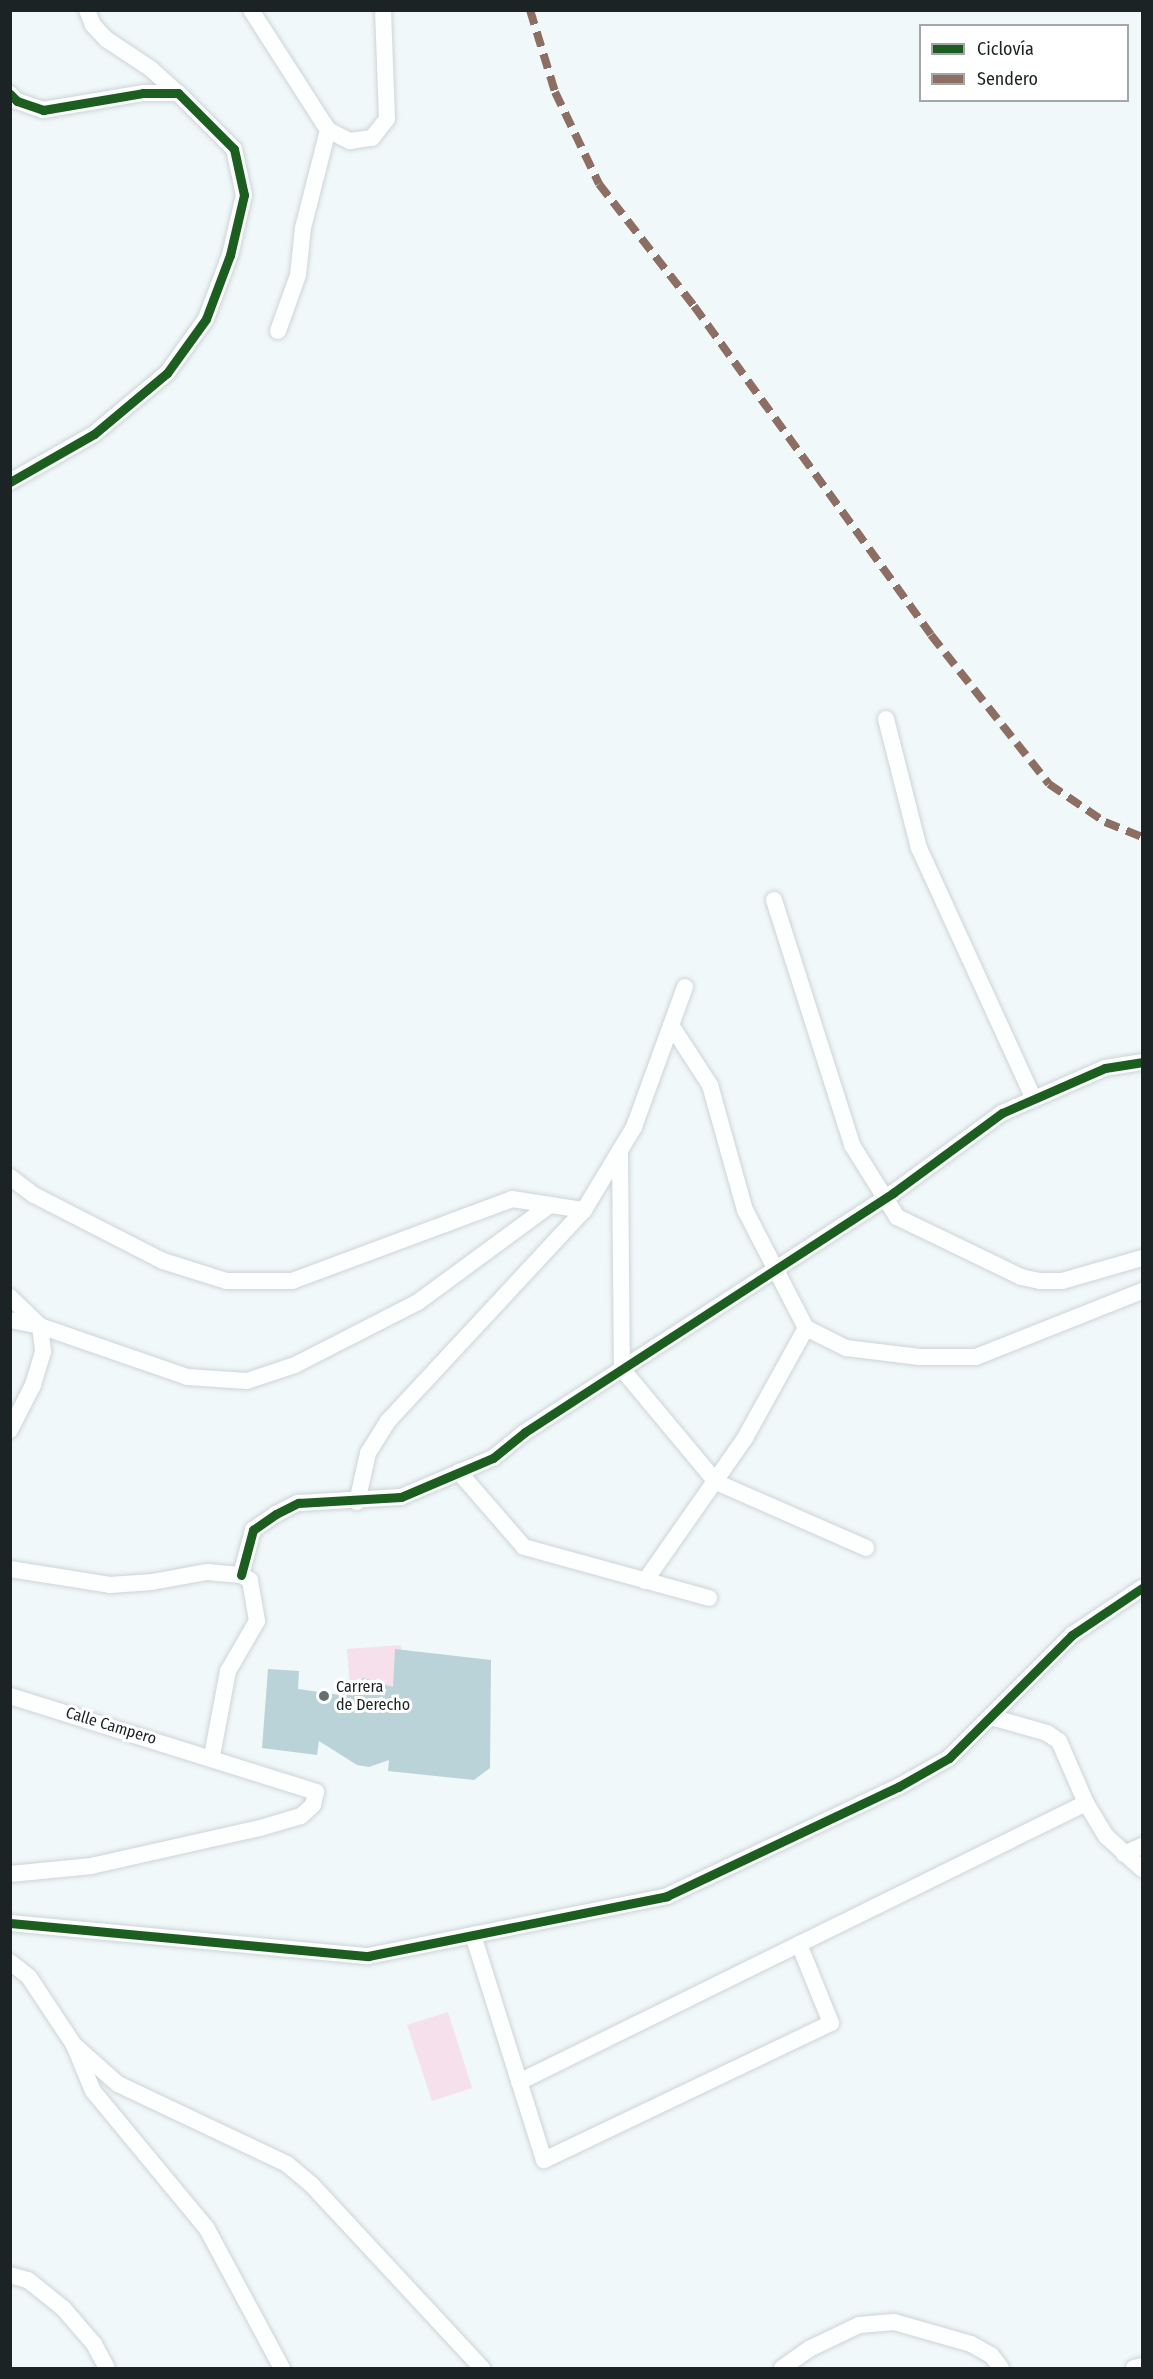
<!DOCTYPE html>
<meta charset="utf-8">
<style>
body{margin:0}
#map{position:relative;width:1153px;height:2379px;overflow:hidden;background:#f0f8fa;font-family:"Fira Sans Condensed",sans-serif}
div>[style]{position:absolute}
.green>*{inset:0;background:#f6e0eb}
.building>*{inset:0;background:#bad3d8}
.roads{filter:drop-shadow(0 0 2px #cdd4d6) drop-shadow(0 0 2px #cdd4d6)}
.street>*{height:16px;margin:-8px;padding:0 8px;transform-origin:8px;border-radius:8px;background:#fdfefe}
.quiet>*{height:8px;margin-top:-4px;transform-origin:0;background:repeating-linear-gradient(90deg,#8d6e63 0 15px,transparent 0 23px)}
.cycleway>*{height:9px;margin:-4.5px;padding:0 4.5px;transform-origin:4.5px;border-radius:4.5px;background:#1b5e20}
.dots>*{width:16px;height:16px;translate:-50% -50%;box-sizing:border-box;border:3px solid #fff;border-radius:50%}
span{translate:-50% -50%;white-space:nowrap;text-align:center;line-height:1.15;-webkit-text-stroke:6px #fff;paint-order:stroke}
.poi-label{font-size:16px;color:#1c2324}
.left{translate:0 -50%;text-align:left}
.street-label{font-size:16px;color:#1c2324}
.frame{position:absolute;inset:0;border:12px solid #1c2324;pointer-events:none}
.legend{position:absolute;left:919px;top:24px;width:210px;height:78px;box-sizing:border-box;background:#fff;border:2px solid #a4a7a7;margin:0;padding:8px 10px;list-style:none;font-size:18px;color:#1c2324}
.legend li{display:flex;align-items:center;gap:12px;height:30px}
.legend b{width:30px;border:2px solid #a4a7a7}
</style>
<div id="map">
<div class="green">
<i style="clip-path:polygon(401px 1645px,408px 1731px,354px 1736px,347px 1649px)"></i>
<i style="clip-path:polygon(448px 2012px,472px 2088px,432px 2101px,407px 2025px)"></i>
</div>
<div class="building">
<i style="clip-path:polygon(395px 1649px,491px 1660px,490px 1768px,474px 1780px,388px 1771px,389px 1760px,369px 1767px,357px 1765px,319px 1741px,317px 1755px,262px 1748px,268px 1669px,299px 1671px,298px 1689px,340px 1695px,346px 1685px,364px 1678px,393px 1687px)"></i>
</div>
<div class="roads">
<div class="street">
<i style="left:87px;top:10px;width:16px;rotate:68deg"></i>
<i style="left:93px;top:25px;width:19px;rotate:47deg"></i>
<i style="left:106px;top:39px;width:54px;rotate:33.7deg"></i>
<i style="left:151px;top:69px;width:36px;rotate:42deg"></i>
<i style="left:251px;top:10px;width:143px;rotate:57.3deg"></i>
<i style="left:328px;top:130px;width:25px;rotate:27deg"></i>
<i style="left:350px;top:141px;width:22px;rotate:-8deg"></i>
<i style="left:372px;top:138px;width:24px;rotate:-52deg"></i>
<i style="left:387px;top:119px;width:109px;rotate:-92.1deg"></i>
<i style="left:10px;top:94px;width:10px;rotate:45deg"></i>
<i style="left:17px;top:101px;width:28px;rotate:19deg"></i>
<i style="left:43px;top:110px;width:101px;rotate:-9.6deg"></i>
<i style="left:143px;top:93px;width:35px"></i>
<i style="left:178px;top:93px;width:79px;rotate:45deg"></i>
<i style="left:234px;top:149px;width:47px;rotate:77.7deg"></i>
<i style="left:244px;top:195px;width:62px;rotate:103.1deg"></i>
<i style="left:230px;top:255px;width:68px;rotate:110.6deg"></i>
<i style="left:206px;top:319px;width:67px;rotate:125.8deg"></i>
<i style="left:167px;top:373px;width:95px;rotate:140.1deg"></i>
<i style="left:94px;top:434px;width:97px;rotate:150.3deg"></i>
<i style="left:278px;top:331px;width:59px;rotate:-70.3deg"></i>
<i style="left:298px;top:275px;width:47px;rotate:-83.9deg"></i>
<i style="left:303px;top:228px;width:101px;rotate:-75.7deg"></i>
<i style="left:886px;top:719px;width:133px;rotate:75.7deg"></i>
<i style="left:919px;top:848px;width:276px;rotate:65.4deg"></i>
<i style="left:774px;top:900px;width:257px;rotate:72.3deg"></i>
<i style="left:852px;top:1145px;width:85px;rotate:58deg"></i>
<i style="left:897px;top:1217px;width:138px;rotate:25.8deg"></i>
<i style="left:1021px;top:1277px;width:19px;rotate:12deg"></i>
<i style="left:1040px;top:1281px;width:22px"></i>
<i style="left:1062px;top:1281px;width:83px;rotate:-16deg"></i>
<i style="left:671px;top:1025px;width:72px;rotate:57deg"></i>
<i style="left:710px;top:1085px;width:130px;rotate:74.4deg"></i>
<i style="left:745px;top:1210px;width:133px;rotate:62.7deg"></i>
<i style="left:806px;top:1328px;width:45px;rotate:26.6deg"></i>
<i style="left:846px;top:1348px;width:74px;rotate:7deg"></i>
<i style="left:919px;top:1357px;width:57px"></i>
<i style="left:976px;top:1357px;width:179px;rotate:-21.7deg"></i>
<i style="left:620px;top:1150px;width:219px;rotate:89.5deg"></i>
<i style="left:622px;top:1369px;width:147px;rotate:50.2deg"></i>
<i style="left:716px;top:1482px;width:164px;rotate:23.7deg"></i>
<i style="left:10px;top:1177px;width:30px;rotate:37deg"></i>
<i style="left:34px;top:1195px;width:145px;rotate:27.1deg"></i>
<i style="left:163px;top:1261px;width:67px;rotate:17.4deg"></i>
<i style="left:227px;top:1281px;width:65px"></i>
<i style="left:292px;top:1281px;width:235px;rotate:-20.4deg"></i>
<i style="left:512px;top:1199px;width:73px;rotate:8.7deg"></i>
<i style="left:10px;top:1297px;width:42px;rotate:44deg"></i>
<i style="left:40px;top:1326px;width:26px;rotate:83deg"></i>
<i style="left:43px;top:1352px;width:34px;rotate:107deg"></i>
<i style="left:33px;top:1385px;width:51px;rotate:117.1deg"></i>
<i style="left:10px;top:1320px;width:31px;rotate:11deg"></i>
<i style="left:40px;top:1326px;width:156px;rotate:19.1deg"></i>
<i style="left:187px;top:1377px;width:60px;rotate:3.8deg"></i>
<i style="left:247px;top:1381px;width:51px;rotate:-18.4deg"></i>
<i style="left:295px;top:1365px;width:138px;rotate:-27.1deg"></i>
<i style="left:418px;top:1302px;width:164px;rotate:-36.3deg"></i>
<i style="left:459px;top:1472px;width:99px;rotate:49.1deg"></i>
<i style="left:524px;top:1547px;width:192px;rotate:15.4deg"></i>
<i style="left:357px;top:1502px;width:50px;rotate:-77.3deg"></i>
<i style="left:368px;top:1453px;width:39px;rotate:-58deg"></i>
<i style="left:389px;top:1420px;width:287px;rotate:-47.1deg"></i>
<i style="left:584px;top:1210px;width:97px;rotate:-58.9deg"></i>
<i style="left:634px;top:1127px;width:149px;rotate:-70deg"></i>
<i style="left:10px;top:1569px;width:101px;rotate:9.1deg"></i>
<i style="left:110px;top:1585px;width:42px;rotate:-4.1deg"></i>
<i style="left:152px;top:1582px;width:56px;rotate:-10.3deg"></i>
<i style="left:207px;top:1572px;width:34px;rotate:5deg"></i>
<i style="left:241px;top:1575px;width:10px;rotate:29deg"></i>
<i style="left:250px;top:1580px;width:42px;rotate:80.3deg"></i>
<i style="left:257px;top:1621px;width:58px;rotate:120.1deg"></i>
<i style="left:228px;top:1671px;width:86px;rotate:100.7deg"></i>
<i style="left:241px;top:1575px;width:47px;rotate:-75.1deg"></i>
<i style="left:253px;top:1530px;width:28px;rotate:-35deg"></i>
<i style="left:276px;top:1514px;width:25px;rotate:-27deg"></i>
<i style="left:298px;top:1503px;width:103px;rotate:-3.3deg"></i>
<i style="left:401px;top:1497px;width:100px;rotate:-23deg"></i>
<i style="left:493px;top:1458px;width:41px;rotate:-39.1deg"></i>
<i style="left:525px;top:1432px;width:439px;rotate:-33deg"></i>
<i style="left:893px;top:1193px;width:135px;rotate:-36.3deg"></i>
<i style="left:1002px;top:1113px;width:112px;rotate:-23.6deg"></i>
<i style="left:1105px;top:1068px;width:37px;rotate:-9deg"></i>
<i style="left:645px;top:1581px;width:174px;rotate:-55deg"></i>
<i style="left:745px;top:1438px;width:126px;rotate:-61deg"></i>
<i style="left:10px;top:1696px;width:321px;rotate:17.4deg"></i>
<i style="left:316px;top:1792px;width:13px;rotate:103deg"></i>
<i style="left:313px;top:1805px;width:16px;rotate:137deg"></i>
<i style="left:301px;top:1816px;width:43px;rotate:163.7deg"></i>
<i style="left:260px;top:1828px;width:172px;rotate:167.3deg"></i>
<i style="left:92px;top:1866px;width:82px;rotate:174.4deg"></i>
<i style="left:991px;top:1717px;width:58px;rotate:15.9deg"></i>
<i style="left:1047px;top:1733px;width:14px;rotate:34deg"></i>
<i style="left:1059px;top:1741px;width:68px;rotate:66.5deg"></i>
<i style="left:1086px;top:1803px;width:39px;rotate:59deg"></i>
<i style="left:1106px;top:1836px;width:49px;rotate:42.5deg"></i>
<i style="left:1124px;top:1854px;width:20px;rotate:-24deg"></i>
<i style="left:10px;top:1923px;width:360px;rotate:5.3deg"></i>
<i style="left:368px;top:1956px;width:305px;rotate:-11.3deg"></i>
<i style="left:667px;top:1896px;width:255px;rotate:-25.3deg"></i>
<i style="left:898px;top:1787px;width:59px;rotate:-29.6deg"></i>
<i style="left:949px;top:1758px;width:174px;rotate:-45deg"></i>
<i style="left:1072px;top:1635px;width:84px;rotate:-33.9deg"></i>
<i style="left:473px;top:1935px;width:236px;rotate:72.5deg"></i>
<i style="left:544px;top:2160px;width:318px;rotate:-25.5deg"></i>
<i style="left:831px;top:2023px;width:85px;rotate:-112.1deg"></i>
<i style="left:10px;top:1962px;width:24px;rotate:38deg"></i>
<i style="left:29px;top:1977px;width:82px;rotate:56.5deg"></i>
<i style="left:74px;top:2045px;width:50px;rotate:67.6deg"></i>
<i style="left:93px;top:2091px;width:179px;rotate:50.4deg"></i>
<i style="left:207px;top:2229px;width:158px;rotate:61.7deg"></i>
<i style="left:74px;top:2045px;width:59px;rotate:41.6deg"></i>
<i style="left:118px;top:2084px;width:187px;rotate:25.3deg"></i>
<i style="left:287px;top:2164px;width:30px;rotate:40deg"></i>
<i style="left:310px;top:2183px;width:253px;rotate:47.1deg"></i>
<i style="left:519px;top:2082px;width:632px;rotate:-26.2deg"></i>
<i style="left:10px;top:2275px;width:19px;rotate:16deg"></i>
<i style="left:28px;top:2280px;width:45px;rotate:38.7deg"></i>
<i style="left:63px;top:2308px;width:48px;rotate:49.3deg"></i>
<i style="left:94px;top:2344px;width:27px;rotate:62deg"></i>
<i style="left:782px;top:2368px;width:33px;rotate:-35deg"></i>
<i style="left:809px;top:2349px;width:55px;rotate:-25.6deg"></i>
<i style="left:859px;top:2325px;width:35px;rotate:-5deg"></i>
<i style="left:894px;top:2322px;width:80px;rotate:15.9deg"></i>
<i style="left:971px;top:2344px;width:23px;rotate:29deg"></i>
<i style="left:991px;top:2355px;width:16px;rotate:52deg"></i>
<i style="left:1134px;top:2368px;width:8px;rotate:-14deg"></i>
</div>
</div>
<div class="quiet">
<i style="left:530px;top:10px;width:86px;rotate:73deg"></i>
<i style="left:555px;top:92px;width:102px;rotate:64.4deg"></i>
<i style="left:599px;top:184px;width:155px;rotate:52.1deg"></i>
<i style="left:694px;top:306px;width:405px;rotate:54.2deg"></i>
<i style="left:931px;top:635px;width:190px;rotate:51.6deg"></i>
<i style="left:1049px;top:784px;width:68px;rotate:34.2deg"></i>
<i style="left:1105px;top:822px;width:40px;rotate:22deg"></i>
</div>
<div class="cycleway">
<i style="left:10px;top:94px;width:10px;rotate:45deg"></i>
<i style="left:17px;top:101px;width:28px;rotate:19deg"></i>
<i style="left:43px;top:110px;width:101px;rotate:-9.6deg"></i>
<i style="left:143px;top:93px;width:35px"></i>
<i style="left:178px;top:93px;width:79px;rotate:45deg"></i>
<i style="left:234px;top:149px;width:47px;rotate:77.7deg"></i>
<i style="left:244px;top:195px;width:62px;rotate:103.1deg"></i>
<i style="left:230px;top:255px;width:68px;rotate:110.6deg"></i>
<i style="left:206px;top:319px;width:67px;rotate:125.8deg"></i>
<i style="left:167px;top:373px;width:95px;rotate:140.1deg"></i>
<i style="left:94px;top:434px;width:97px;rotate:150.3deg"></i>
<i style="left:241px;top:1575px;width:47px;rotate:-75.1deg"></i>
<i style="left:253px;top:1530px;width:28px;rotate:-35deg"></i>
<i style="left:276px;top:1514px;width:25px;rotate:-27deg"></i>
<i style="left:298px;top:1503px;width:103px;rotate:-3.3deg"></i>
<i style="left:401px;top:1497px;width:100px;rotate:-23deg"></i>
<i style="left:493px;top:1458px;width:41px;rotate:-39.1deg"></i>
<i style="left:525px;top:1432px;width:439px;rotate:-33deg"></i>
<i style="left:893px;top:1193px;width:135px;rotate:-36.3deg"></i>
<i style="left:1002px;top:1113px;width:112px;rotate:-23.6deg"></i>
<i style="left:1105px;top:1068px;width:37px;rotate:-9deg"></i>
<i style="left:10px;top:1923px;width:360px;rotate:5.3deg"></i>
<i style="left:368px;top:1956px;width:305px;rotate:-11.3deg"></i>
<i style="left:667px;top:1896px;width:255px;rotate:-25.3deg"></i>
<i style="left:898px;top:1787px;width:59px;rotate:-29.6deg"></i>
<i style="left:949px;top:1758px;width:174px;rotate:-45deg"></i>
<i style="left:1072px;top:1635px;width:84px;rotate:-33.9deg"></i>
</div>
<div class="dots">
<i style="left:324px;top:1696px;background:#666e6f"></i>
</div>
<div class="poi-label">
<span class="left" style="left:336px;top:1696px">Carrera<br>de Derecho</span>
</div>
<div class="street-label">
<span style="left:111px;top:1726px;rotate:17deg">Calle Campero</span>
</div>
<div class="frame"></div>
<ul class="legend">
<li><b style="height:8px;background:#1b5e20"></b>Ciclovía</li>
<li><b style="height:8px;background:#8d6e63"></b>Sendero</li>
</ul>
</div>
